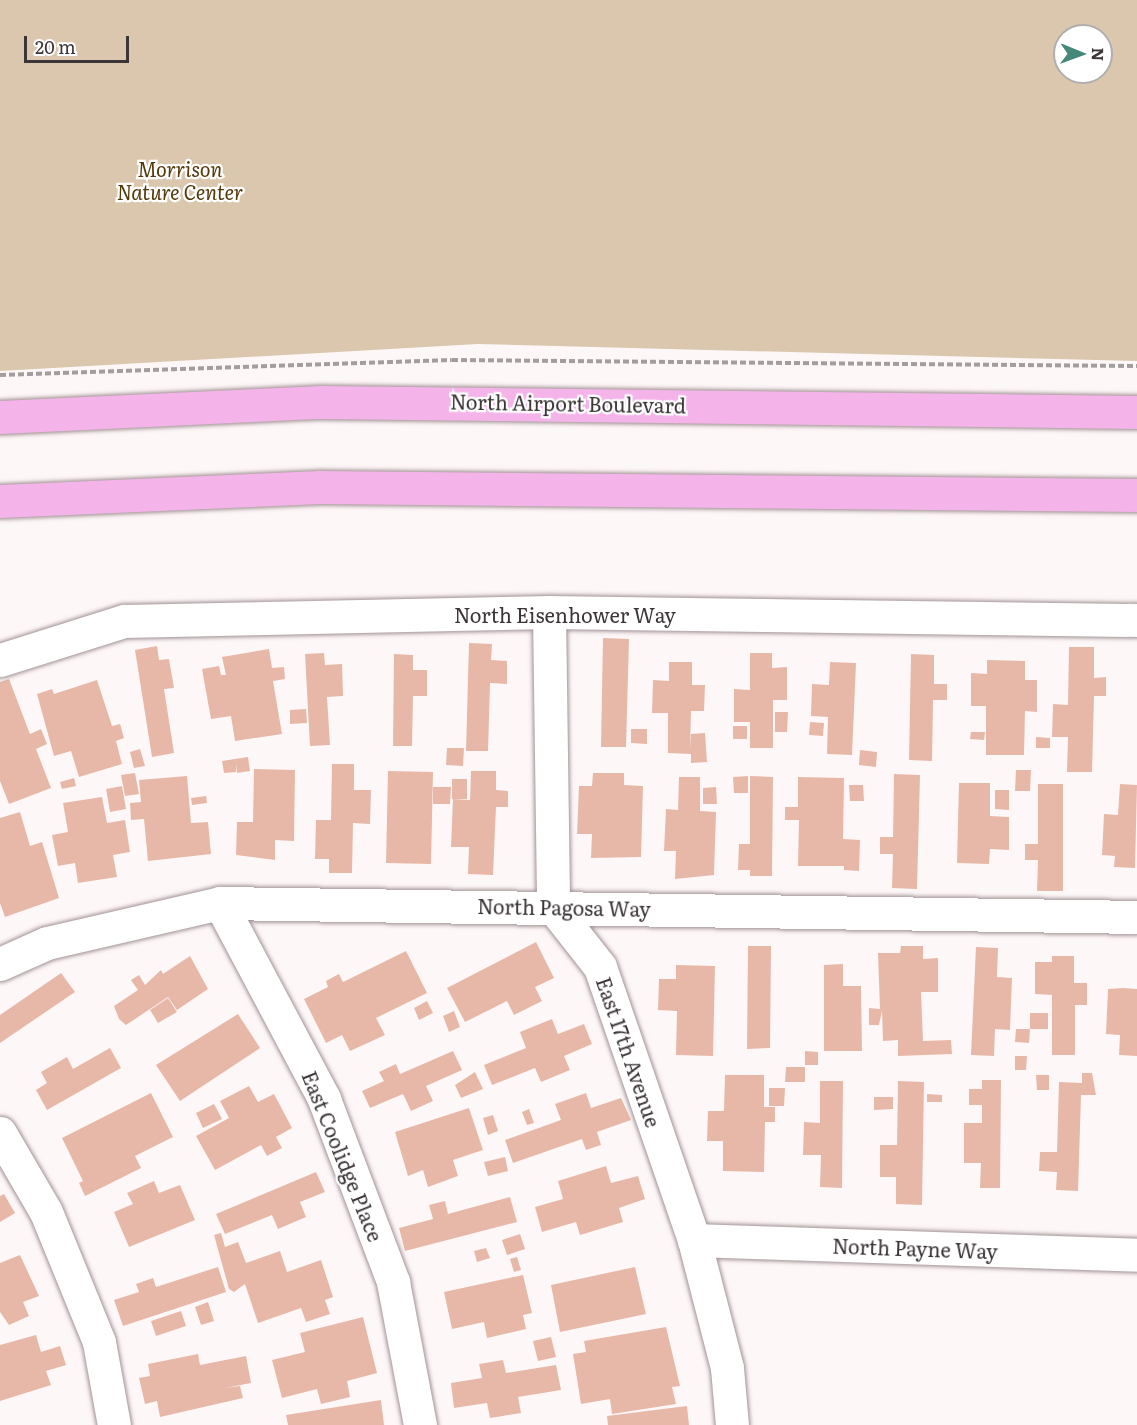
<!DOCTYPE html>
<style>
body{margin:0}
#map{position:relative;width:1137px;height:1425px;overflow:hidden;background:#fef7f8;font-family:Literata,serif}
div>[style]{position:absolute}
.green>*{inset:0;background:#dac7ad}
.building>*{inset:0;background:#e7b8a7}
.path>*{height:4px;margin-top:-2px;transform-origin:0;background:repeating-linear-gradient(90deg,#a49d9e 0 6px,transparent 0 9px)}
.roads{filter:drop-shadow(0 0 2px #a29395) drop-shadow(0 0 2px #a29395)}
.street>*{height:33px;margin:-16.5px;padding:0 16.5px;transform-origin:16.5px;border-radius:16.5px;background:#fff}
.primary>*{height:33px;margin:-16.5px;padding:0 16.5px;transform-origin:16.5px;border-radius:16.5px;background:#f4b4e9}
span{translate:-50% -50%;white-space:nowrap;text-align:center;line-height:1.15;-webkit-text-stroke:4.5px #fff;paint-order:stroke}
.park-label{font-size:20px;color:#543808;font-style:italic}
.street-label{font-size:20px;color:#3c3536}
.north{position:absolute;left:1053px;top:24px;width:60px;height:60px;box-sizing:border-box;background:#fff;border:2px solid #b1aeaf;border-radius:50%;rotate:91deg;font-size:16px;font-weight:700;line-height:24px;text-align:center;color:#3c3536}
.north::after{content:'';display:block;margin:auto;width:21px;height:27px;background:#45887a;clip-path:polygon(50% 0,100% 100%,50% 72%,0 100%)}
.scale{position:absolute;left:24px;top:36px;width:105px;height:27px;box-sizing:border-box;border:3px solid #3c3536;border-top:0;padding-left:8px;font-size:18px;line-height:21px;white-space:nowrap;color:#3c3536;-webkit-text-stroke:4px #fff;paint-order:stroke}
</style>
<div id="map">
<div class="green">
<i style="clip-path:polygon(evenodd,0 0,1137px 0,1137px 361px,478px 344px,0 371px,0 0,1065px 36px,1101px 36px,1101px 72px,1065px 72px,1065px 36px)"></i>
</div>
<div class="building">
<i style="clip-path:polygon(603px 638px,629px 639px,626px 747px,601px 747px)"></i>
<i style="clip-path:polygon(469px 643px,492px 644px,491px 660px,507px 661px,507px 684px,490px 683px,488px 751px,466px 751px)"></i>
<i style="clip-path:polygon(157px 646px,159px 660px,169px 659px,174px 688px,164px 689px,174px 753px,152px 757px,135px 650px)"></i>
<i style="clip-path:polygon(1069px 647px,1094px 647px,1094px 678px,1106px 677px,1106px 696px,1094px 696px,1092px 772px,1067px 772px,1068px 737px,1052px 737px,1053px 704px,1068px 705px)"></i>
<i style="clip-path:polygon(269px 649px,272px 668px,284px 667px,285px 679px,273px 681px,282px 734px,235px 741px,231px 716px,211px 719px,202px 669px,219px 666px,221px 675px,226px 675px,222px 657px)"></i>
<i style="clip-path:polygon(324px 653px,325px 665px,342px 664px,343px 696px,327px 697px,330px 745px,310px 746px,305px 654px)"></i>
<i style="clip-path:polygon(750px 653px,772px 653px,772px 668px,787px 667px,787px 700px,773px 700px,773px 748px,750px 748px,750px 722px,734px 722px,734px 689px,750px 690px)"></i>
<i style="clip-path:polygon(394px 654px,413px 655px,413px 670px,427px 670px,427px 696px,413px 696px,412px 746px,393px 746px)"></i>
<i style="clip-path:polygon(911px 654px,934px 655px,934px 684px,947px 684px,947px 700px,933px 700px,932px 761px,909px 760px)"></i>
<i style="clip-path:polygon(987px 660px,1025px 661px,1025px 680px,1037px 680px,1037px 712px,1025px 711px,1024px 755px,986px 755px,986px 706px,971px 706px,971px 673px,987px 674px)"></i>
<i style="clip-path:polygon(669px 662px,692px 662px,692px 685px,705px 685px,704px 711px,691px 711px,690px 750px,691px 734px,705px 733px,707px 762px,691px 763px,691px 754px,668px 753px,668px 713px,652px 713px,653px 680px,669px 681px)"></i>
<i style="clip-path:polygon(830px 662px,856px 663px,852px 755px,827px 754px,828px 717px,811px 716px,812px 684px,829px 685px)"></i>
<i style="clip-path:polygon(9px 679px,30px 734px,41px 729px,47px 744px,36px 749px,51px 788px,9px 804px,0 781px,0 682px)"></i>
<i style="clip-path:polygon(97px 680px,112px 726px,120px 724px,124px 738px,116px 741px,122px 764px,79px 777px,71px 751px,54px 756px,37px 694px,52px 689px,54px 694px)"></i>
<i style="clip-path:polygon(306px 709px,307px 723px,290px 724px,290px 710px)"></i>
<i style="clip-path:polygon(775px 712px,788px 712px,787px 732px,775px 732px)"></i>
<i style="clip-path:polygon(810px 722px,824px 723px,823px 736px,809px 735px)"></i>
<i style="clip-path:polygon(733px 726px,747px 726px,747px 739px,733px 739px)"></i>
<i style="clip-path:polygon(631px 729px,647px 729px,647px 744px,631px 743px)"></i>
<i style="clip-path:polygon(971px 732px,985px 732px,984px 740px,970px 739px)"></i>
<i style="clip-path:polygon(1036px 737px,1050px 738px,1050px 748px,1036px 748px)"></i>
<i style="clip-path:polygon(447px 748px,464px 748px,463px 766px,446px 765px)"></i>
<i style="clip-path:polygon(140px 749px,145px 766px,134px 768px,130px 752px)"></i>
<i style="clip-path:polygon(860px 750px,877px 752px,876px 767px,859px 765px)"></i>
<i style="clip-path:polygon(248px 757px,250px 771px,237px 773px,236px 764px,236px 772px,224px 773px,222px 761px)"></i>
<i style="clip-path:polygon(332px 764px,354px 764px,354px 790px,371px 790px,370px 824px,353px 823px,352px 873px,329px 873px,329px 859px,315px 859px,316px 820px,331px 820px)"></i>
<i style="clip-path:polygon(254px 769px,295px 770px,294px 841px,275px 840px,275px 860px,236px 855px,237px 822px,253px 822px)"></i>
<i style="clip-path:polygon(1016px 770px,1031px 770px,1030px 791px,1015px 791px)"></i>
<i style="clip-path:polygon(388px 771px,433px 772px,431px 864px,386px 863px)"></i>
<i style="clip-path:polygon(471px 771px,496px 771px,496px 790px,508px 791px,508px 807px,496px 807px,493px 875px,468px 874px,469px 847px,451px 847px,453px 799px,470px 800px)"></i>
<i style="clip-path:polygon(135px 773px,139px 794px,125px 796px,121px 775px)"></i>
<i style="clip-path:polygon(593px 773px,624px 773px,624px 785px,643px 786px,641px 857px,591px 858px,592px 834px,577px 834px,579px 786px,592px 786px)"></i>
<i style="clip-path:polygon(894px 774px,920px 775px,917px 889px,892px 888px,893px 854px,880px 854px,880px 837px,893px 837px)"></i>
<i style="clip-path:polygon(187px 776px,191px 823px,208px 822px,211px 854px,148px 861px,144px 819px,131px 820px,130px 803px,141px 802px,139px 780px)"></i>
<i style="clip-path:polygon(748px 776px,748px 793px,734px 793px,733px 777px)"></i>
<i style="clip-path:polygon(750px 776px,773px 777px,772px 876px,750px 876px,750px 870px,738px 870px,739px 844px,750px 844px)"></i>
<i style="clip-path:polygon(679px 777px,700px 777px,700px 811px,716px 812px,714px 875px,675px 879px,676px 851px,664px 851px,666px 809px,678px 810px)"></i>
<i style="clip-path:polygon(798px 777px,844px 778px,843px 839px,860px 840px,859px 871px,844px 870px,844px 866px,798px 866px,799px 820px,785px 820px,785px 807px,798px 807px)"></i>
<i style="clip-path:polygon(74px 778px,76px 786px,62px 789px,60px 782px)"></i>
<i style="clip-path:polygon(452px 779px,467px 779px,467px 799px,452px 799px)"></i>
<i style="clip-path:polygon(959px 783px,990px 783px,990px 816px,1009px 817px,1009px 850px,990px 849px,989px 864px,957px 863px)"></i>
<i style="clip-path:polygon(1038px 784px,1063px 784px,1063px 891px,1037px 891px,1038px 860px,1025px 860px,1025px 844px,1038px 844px)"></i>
<i style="clip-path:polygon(1120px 784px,1137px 785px,1135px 868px,1114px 867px,1115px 856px,1102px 855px,1104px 814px,1118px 815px)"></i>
<i style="clip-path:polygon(849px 785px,863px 785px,864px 801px,850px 801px)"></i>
<i style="clip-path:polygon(122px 786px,126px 809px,110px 812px,106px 789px)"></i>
<i style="clip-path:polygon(433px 787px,451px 787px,450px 804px,433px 804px)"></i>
<i style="clip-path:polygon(716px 787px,717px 804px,703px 804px,703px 788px)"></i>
<i style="clip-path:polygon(995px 790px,1009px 790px,1009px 810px,995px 809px)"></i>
<i style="clip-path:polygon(206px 796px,207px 803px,192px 805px,191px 798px)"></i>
<i style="clip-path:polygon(102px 797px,107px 823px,125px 820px,130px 852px,113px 855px,117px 877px,78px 883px,75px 863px,58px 866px,52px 835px,68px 832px,63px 803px)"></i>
<i style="clip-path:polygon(20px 812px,30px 846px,42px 842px,59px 898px,5px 917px,0 903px,0 818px)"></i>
<i style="clip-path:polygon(536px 942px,554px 978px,535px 987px,542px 1001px,514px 1015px,507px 1001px,465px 1022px,447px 988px)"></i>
<i style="clip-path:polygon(748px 946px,771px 946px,770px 1048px,747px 1049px)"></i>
<i style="clip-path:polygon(901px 946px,923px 946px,923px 959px,938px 958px,938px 992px,921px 992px,923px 1041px,951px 1040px,952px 1054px,898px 1056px,898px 1040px,883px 1041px,882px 1011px,879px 1025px,869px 1025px,869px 1008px,880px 1009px,878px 953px,900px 953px)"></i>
<i style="clip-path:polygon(976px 947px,998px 948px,997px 977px,1012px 978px,1010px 1030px,995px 1029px,994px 1056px,971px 1055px)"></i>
<i style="clip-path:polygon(406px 951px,427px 993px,376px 1018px,385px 1035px,350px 1051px,342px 1035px,326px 1043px,304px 999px,328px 987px,326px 981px,339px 974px,343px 982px)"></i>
<i style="clip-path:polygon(190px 956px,208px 989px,177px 1010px,168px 997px,126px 1025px,119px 1019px,114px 1006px,138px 990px,131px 980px,139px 975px,145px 985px,161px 970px,163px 974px)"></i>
<i style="clip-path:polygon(1052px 956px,1074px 956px,1074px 983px,1087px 983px,1087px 1005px,1075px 1005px,1075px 1055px,1052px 1055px,1052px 995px,1035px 994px,1035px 962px,1052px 962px)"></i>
<i style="clip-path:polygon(843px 964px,843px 986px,861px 986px,862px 1051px,824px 1051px,824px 965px)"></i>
<i style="clip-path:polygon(676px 965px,715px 966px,713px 1056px,676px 1055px,677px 1011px,658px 1010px,659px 979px,676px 979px)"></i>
<i style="clip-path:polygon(61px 973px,75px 992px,0 1043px,0 1015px)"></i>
<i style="clip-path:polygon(1123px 988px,1137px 989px,1137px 1056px,1119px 1055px,1120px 1035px,1106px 1034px,1108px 989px)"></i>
<i style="clip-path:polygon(168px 998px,177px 1012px,158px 1023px,150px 1010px)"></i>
<i style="clip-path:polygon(427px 1001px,433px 1013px,419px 1020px,414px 1008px)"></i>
<i style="clip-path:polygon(454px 1011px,460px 1027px,449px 1032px,443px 1016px)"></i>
<i style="clip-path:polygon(1030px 1013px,1048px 1013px,1048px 1029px,1030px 1029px)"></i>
<i style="clip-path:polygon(238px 1014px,260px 1048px,180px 1101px,156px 1065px)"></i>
<i style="clip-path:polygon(552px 1019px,558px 1034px,584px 1024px,592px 1044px,564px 1056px,570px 1070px,541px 1082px,535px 1068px,492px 1085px,484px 1065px,526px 1048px,520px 1032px)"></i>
<i style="clip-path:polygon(1016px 1029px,1030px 1029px,1029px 1043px,1015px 1042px)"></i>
<i style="clip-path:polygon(110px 1048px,121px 1068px,47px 1110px,36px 1090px,47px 1083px,41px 1072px,67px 1057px,73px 1069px)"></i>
<i style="clip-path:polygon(453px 1051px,462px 1070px,426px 1086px,433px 1101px,411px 1111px,403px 1094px,370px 1108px,362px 1091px,384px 1081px,379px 1072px,396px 1064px,400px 1074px)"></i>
<i style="clip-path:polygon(805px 1051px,818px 1052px,818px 1065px,805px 1065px)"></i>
<i style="clip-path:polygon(1015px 1056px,1027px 1056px,1026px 1070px,1015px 1070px)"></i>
<i style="clip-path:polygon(786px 1067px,805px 1067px,805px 1082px,785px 1082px)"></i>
<i style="clip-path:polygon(475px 1072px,483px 1089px,461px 1098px,455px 1085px)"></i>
<i style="clip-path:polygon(1082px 1073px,1092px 1073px,1096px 1095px,1081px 1095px,1078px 1191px,1056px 1190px,1057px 1172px,1039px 1171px,1040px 1152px,1057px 1152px,1059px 1082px,1082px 1083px)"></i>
<i style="clip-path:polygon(725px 1075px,764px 1075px,764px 1107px,775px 1107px,775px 1122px,765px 1122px,764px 1172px,723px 1171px,723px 1141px,707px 1141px,708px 1111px,724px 1111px)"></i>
<i style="clip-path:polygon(1036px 1075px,1049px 1075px,1049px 1090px,1037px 1090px)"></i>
<i style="clip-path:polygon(982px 1080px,1001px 1080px,1000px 1188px,980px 1188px,981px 1163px,964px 1163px,964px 1123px,982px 1123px,982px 1105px,969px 1105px,969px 1089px,982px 1089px)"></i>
<i style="clip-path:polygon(820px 1081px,843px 1081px,842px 1188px,820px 1187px,821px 1155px,803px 1155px,804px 1122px,820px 1123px)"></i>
<i style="clip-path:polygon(898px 1081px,924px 1082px,922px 1205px,896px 1204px,896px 1177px,880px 1177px,880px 1145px,897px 1145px)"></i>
<i style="clip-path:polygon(249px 1086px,258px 1102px,274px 1094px,292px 1128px,276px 1137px,282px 1148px,267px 1156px,261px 1145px,215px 1170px,196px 1136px,229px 1118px,220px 1101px)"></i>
<i style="clip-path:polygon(769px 1088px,785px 1088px,784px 1106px,769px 1106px)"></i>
<i style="clip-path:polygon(151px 1093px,173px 1137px,135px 1156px,141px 1168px,85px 1196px,79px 1183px,83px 1181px,62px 1138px)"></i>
<i style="clip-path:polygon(586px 1093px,591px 1108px,621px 1098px,631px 1120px,597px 1132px,601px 1145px,586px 1150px,582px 1139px,513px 1163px,505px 1140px,561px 1120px,555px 1104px)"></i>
<i style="clip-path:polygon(927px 1094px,942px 1095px,942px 1102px,927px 1102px)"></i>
<i style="clip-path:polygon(874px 1097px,893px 1097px,893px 1109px,874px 1110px)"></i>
<i style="clip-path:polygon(214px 1104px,222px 1119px,203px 1128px,196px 1113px)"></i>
<i style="clip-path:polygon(469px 1108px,483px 1150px,453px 1160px,458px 1176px,428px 1187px,423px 1170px,408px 1176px,395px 1132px)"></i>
<i style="clip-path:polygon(529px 1109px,534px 1123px,527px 1125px,522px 1112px)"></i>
<i style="clip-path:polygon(493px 1115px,498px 1131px,488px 1135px,483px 1118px)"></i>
<i style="clip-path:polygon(505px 1157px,508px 1171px,488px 1176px,484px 1162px)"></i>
<i style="clip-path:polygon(606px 1166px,611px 1183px,638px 1176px,645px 1199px,619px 1208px,623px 1222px,580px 1235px,576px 1222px,542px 1232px,535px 1207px,563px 1199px,558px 1181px)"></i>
<i style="clip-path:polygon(316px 1172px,325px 1192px,300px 1202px,306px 1217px,278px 1229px,272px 1215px,225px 1234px,216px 1214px)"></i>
<i style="clip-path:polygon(154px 1181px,159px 1193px,180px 1185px,195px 1220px,129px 1247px,114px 1212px,133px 1204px,127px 1193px)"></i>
<i style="clip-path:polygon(4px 1194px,15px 1213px,0 1222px,0 1196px)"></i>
<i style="clip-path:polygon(510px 1197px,517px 1222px,405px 1251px,399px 1228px,433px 1219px,429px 1205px,445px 1201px,448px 1214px)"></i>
<i style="clip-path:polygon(221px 1233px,225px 1247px,238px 1242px,246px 1263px,280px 1251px,287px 1272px,321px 1260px,333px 1297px,325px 1300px,330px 1314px,306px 1322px,301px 1308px,258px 1323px,245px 1284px,234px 1292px,229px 1289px,214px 1235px)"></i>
<i style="clip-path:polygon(520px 1234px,525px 1249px,507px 1255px,502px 1240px)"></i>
<i style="clip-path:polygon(486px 1248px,490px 1258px,477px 1262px,474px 1251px)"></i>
<i style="clip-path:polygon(20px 1255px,39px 1296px,23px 1302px,29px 1316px,9px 1325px,0 1312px,0 1263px)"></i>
<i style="clip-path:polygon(517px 1257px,521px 1270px,514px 1272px,510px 1259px)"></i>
<i style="clip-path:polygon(218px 1267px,226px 1292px,123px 1326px,114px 1300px,139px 1292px,136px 1284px,153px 1278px,156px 1287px)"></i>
<i style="clip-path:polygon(635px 1267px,646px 1314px,560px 1332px,551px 1285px)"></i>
<i style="clip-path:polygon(523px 1275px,532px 1313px,523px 1315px,526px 1329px,487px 1338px,484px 1322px,452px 1329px,444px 1292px)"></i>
<i style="clip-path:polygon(208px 1302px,214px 1321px,201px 1325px,195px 1307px)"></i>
<i style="clip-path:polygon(181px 1311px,186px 1326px,156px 1336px,151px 1321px)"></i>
<i style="clip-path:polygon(363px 1317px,377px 1373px,347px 1381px,350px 1397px,321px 1404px,317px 1389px,282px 1398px,272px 1360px,305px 1352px,300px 1333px)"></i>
<i style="clip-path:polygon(666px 1327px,680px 1386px,672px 1387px,676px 1404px,612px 1414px,610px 1399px,581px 1404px,573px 1354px,586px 1352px,584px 1341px)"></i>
<i style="clip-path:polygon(36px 1335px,41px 1352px,60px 1346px,66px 1365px,46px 1371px,51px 1385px,0 1401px,0 1345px)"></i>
<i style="clip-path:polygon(551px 1337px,556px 1357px,538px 1361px,533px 1341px)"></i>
<i style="clip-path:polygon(198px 1354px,200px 1365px,246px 1356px,251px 1383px,225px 1388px,240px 1386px,243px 1398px,160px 1417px,157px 1401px,145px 1404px,139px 1378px,150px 1376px,148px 1364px)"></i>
<i style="clip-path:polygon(503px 1360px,506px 1373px,556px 1365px,561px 1390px,518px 1397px,521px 1413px,490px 1418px,487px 1403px,454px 1408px,451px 1383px,482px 1378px,479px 1364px)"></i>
<i style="clip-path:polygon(381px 1400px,384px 1425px,288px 1425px,286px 1415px)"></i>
<i style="clip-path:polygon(687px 1406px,689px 1425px,608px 1425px,607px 1416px)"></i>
</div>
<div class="path">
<i style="left:0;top:375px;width:452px;rotate:-1.9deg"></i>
<i style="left:452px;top:360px;width:685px;rotate:0.5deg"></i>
</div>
<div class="roads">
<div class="street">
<i style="left:549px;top:612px;width:295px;rotate:89.2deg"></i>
<i style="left:553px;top:907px;width:76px;rotate:51.9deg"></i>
<i style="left:600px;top:967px;width:289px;rotate:71deg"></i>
<i style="left:694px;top:1240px;width:132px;rotate:75.5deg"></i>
<i style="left:727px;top:1368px;width:57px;rotate:85deg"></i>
<i style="left:0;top:660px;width:130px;rotate:-17.5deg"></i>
<i style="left:124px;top:621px;width:425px;rotate:-1.2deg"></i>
<i style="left:549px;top:612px;width:588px;rotate:0.78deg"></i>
<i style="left:220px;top:903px;width:222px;rotate:62deg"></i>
<i style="left:324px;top:1099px;width:196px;rotate:69.3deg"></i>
<i style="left:393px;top:1282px;width:146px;rotate:79.3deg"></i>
<i style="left:0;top:964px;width:51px;rotate:-24.1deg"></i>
<i style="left:47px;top:943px;width:178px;rotate:-13deg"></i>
<i style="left:220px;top:903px;width:917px;rotate:0.87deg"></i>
<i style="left:0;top:1133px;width:91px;rotate:59.8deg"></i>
<i style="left:46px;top:1212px;width:140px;rotate:67.8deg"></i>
<i style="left:99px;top:1342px;width:84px;rotate:79.8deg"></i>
<i style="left:694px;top:1240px;width:443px;rotate:1.9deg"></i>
</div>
<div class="primary">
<i style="left:0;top:417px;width:321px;rotate:-2.7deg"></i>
<i style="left:321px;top:402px;width:816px;rotate:0.7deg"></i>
<i style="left:0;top:501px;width:320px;rotate:-2.5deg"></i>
<i style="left:320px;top:487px;width:817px;rotate:0.56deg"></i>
</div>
</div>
<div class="park-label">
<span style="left:180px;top:180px">Morrison<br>Nature Center</span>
</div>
<div class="street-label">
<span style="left:568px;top:403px;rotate:1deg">North Airport Boulevard</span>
<span style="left:565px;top:614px">North Eisenhower Way</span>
<span style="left:564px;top:907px;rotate:1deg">North Pagosa Way</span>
<span style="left:629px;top:1052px;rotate:71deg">East 17th Avenue</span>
<span style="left:343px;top:1156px;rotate:68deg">East Coolidge Place</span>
<span style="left:915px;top:1248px;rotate:2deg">North Payne Way</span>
</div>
<div class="north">N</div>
<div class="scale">20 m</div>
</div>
